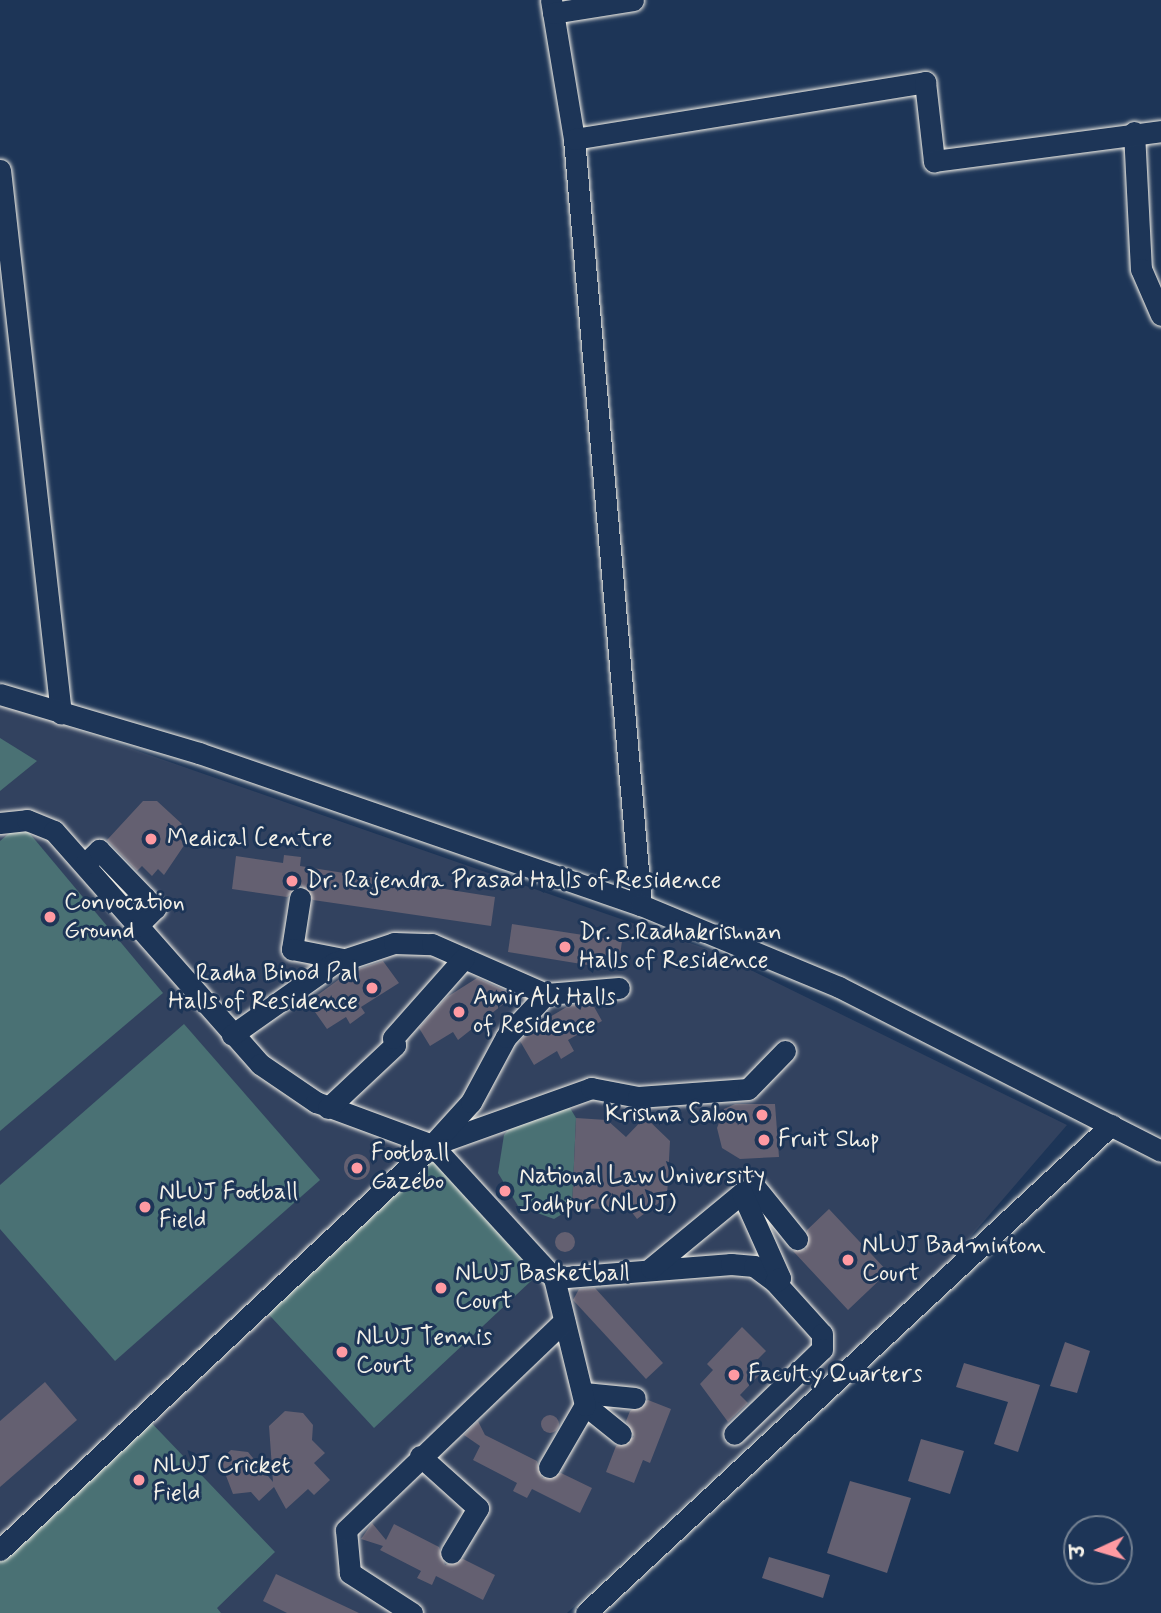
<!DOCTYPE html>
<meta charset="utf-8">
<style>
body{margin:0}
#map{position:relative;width:1161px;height:1613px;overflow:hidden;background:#1d3557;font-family:Mynerve,"Playpen Sans Deva",sans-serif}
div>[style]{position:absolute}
.built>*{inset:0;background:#32425f}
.green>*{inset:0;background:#4a7174}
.building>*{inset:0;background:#646071}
.round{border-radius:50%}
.roads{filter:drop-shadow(0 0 2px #f4f1e8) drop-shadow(0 0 2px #f4f1e8)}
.minor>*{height:21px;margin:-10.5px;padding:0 10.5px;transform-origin:10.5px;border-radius:10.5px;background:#1d3557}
.dots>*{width:19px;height:19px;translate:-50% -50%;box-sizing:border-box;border:4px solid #1d3557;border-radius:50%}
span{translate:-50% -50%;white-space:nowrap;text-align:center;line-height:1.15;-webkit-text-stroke:6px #1d3557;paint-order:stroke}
.poi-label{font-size:24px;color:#f4f1e8}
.left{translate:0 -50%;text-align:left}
.right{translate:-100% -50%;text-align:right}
.north{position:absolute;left:1063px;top:1515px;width:70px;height:70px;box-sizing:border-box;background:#1d3557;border:2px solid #738091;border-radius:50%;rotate:266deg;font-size:19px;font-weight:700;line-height:28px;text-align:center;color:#f4f1e8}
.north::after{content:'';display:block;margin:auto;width:24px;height:32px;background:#ff9aa2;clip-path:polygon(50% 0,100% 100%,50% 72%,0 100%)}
</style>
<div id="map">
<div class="built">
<i style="clip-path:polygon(0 703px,710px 950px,1067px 1125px,953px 1257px,567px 1613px,0 1613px)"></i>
</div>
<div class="green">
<i style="clip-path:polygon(0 738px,37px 761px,0 791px)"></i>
<i style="clip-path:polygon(21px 823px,163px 993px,0 1131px,0 841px)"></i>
<i style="clip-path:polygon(184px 1024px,320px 1180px,115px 1361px,0 1229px,0 1185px)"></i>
<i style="clip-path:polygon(552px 1106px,570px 1108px,576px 1118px,572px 1208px,554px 1219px,518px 1206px,498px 1173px,504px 1135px,517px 1119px)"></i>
<i style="clip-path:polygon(432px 1145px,546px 1267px,374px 1428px,260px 1305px)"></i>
<i style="clip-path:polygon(142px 1413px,275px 1552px,217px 1608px,221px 1613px,0 1613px,0 1548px)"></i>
</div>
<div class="building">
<i style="clip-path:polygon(143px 801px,157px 801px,182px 824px,174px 833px,185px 844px,164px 875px,158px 869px,152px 876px,142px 866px,137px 871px,107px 840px)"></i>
<i style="clip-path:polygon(284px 855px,301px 857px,300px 866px,495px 897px,491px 926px,313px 900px,301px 885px,287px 897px,232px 889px,236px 856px,283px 863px)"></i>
<i style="clip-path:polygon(512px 924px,622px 941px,618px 970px,508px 952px)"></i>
<i style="clip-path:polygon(383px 961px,399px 983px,361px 1007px,365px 1013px,350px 1024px,346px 1017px,327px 1029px,308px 1002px,349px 972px)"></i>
<i style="clip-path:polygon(477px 978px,522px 998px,506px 1002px,458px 1040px,453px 1032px,430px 1046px,419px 1028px,447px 997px)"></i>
<i style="clip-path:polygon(592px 1003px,602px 1021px,568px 1040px,574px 1051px,561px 1059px,557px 1051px,534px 1065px,520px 1041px,533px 1027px,570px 1005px)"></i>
<i style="clip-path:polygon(735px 1104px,775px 1104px,779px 1157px,740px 1159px,722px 1148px,717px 1128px,724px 1109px)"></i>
<i style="clip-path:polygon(645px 1117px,670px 1141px,667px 1197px,637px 1219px,621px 1198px,606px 1209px,572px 1208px,576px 1118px,607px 1120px,626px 1137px)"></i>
<i class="round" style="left:344px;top:1154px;width:26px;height:26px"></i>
<i style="clip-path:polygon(829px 1209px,888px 1272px,848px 1310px,793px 1251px,806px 1249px,807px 1230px)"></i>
<i class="round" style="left:555px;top:1232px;width:20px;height:20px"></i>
<i style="clip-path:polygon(595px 1288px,663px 1363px,646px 1379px,573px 1300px,579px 1289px)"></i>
<i style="clip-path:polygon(742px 1327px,766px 1351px,753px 1364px,762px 1372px,740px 1395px,748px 1403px,728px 1422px,700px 1384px,713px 1370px,707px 1364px)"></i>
<i style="clip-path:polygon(1065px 1342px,1090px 1351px,1077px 1393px,1050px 1386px)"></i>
<i style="clip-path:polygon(964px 1363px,1040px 1385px,1018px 1452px,994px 1444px,1008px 1402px,956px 1387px)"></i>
<i style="clip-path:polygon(45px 1382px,77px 1420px,0 1487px,0 1421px)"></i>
<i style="clip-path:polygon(648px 1400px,671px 1409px,650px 1463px,643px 1460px,634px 1483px,606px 1472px,616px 1446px,634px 1437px,626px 1421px,630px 1411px)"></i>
<i style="clip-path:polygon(285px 1411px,303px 1413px,313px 1425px,312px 1440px,325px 1453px,314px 1463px,330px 1480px,314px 1495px,308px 1489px,286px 1509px,274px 1487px,259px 1501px,251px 1492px,233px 1494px,220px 1460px,231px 1450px,248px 1452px,273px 1482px,269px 1426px)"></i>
<i class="round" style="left:541px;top:1415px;width:18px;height:18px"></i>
<i style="clip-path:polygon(478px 1421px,485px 1435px,537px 1461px,542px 1478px,561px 1473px,592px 1488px,580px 1513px,532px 1489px,527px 1498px,513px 1491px,517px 1483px,473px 1460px,480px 1446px,464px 1435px)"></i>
<i style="clip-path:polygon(921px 1439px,964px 1451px,950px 1494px,908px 1481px)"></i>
<i style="clip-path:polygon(850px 1481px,911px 1498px,887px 1573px,827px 1553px)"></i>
<i style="clip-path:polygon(372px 1523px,386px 1540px,394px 1524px,439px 1547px,445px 1565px,463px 1559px,495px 1575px,483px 1600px,436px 1576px,432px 1585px,417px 1578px,421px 1571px,380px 1550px,383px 1546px,361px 1539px)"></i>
<i style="clip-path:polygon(769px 1557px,830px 1575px,823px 1598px,762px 1578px)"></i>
<i style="clip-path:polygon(276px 1574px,359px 1613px,287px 1613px,263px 1601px)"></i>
</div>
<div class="roads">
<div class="minor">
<i style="left:551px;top:0;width:141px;rotate:80.6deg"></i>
<i style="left:574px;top:139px;width:769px;rotate:85deg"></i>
<i style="left:553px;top:13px;width:81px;rotate:-9.2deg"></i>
<i style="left:1134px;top:132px;width:137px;rotate:87.1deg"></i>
<i style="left:1141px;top:269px;width:50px;rotate:66.5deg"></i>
<i style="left:574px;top:139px;width:356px;rotate:-9.2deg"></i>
<i style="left:925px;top:82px;width:80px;rotate:83.5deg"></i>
<i style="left:934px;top:161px;width:229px;rotate:-7.5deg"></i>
<i style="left:0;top:170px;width:547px;rotate:83.6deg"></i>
<i style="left:0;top:694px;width:208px;rotate:16.5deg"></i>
<i style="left:199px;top:753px;width:467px;rotate:19deg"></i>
<i style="left:641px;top:905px;width:214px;rotate:22.5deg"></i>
<i style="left:839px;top:987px;width:361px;rotate:27deg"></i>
<i style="left:0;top:823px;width:27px;rotate:-6deg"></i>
<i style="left:27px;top:820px;width:29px;rotate:22deg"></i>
<i style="left:54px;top:831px;width:311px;rotate:48.5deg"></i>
<i style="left:260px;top:1064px;width:68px;rotate:34.2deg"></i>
<i style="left:316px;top:1102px;width:124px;rotate:20.3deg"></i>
<i style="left:432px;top:1145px;width:169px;rotate:-19.7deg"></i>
<i style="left:591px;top:1088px;width:48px;rotate:10.8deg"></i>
<i style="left:638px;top:1097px;width:110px;rotate:-4.2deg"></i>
<i style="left:748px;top:1089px;width:53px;rotate:-45.8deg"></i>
<i style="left:85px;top:864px;width:20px;rotate:-45deg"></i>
<i style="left:99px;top:850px;width:81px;rotate:46deg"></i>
<i style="left:155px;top:908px;width:25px;rotate:135deg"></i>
<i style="left:300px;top:898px;width:52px;rotate:98.9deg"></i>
<i style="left:292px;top:949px;width:52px;rotate:11.1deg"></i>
<i style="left:232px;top:1035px;width:125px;rotate:-35.2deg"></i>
<i style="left:334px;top:963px;width:63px;rotate:-18.4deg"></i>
<i style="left:394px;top:943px;width:38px;rotate:2deg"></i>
<i style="left:432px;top:944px;width:124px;rotate:23.7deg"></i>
<i style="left:546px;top:994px;width:73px;rotate:-4.7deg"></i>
<i style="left:328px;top:1108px;width:92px;rotate:-43.2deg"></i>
<i style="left:395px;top:1045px;width:7px;rotate:-106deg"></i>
<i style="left:393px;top:1038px;width:107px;rotate:-48.4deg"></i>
<i style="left:432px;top:1145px;width:180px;rotate:47.5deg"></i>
<i style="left:554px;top:1278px;width:178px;rotate:-4.5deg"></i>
<i style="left:731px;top:1264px;width:23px;rotate:5deg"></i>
<i style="left:754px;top:1266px;width:26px;rotate:37deg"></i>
<i style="left:775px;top:1282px;width:70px;rotate:47.9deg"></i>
<i style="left:822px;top:1334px;width:15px;rotate:90deg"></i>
<i style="left:822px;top:1349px;width:122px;rotate:136deg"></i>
<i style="left:742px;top:1193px;width:14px;rotate:-25deg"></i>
<i style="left:755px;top:1187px;width:67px;rotate:51.1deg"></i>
<i style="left:651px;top:1268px;width:118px;rotate:-39.5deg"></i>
<i style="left:742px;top:1193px;width:93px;rotate:65.9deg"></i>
<i style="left:780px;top:1278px;width:6px;rotate:141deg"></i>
<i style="left:584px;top:1393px;width:51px;rotate:5.6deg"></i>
<i style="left:585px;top:1405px;width:46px;rotate:38.9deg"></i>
<i style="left:420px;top:1456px;width:78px;rotate:41.9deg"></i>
<i style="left:478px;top:1508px;width:52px;rotate:121deg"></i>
<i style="left:549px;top:1467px;width:72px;rotate:-59.9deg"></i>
<i style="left:585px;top:1405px;width:131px;rotate:-103.7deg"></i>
<i style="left:0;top:1550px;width:592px;rotate:-43.15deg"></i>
<i style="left:432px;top:1145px;width:58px;rotate:-47.8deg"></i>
<i style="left:471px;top:1102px;width:74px;rotate:-61.7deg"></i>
<i style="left:506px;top:1037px;width:59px;rotate:-47.1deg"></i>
<i style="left:412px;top:1613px;width:74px;rotate:-147.2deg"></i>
<i style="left:350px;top:1573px;width:43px;rotate:-95.3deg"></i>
<i style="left:346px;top:1530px;width:302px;rotate:-43.8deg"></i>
<i style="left:586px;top:1613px;width:717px;rotate:-42.91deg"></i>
</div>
</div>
<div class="dots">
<i style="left:151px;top:839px;background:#ff9aa2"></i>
<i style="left:292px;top:881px;background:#ff9aa2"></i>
<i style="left:50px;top:917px;background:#ff9aa2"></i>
<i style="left:565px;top:947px;background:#ff9aa2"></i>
<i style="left:372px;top:988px;background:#ff9aa2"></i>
<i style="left:459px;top:1012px;background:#ff9aa2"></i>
<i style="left:762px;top:1115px;background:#ff9aa2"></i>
<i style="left:764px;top:1140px;background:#ff9aa2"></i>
<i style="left:357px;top:1168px;background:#ff9aa2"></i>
<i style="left:505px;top:1191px;background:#ff9aa2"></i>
<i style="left:145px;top:1207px;background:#ff9aa2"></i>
<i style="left:848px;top:1260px;background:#ff9aa2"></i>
<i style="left:441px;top:1288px;background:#ff9aa2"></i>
<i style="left:342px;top:1352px;background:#ff9aa2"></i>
<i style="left:734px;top:1375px;background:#ff9aa2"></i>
<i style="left:139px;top:1480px;background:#ff9aa2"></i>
</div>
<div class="poi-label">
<span class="left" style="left:167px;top:839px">Medical Centre</span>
<span class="left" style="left:306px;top:881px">Dr. Rajendra Prasad Halls of Residence</span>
<span class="left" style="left:64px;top:917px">Convocation<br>Ground</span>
<span class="left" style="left:579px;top:947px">Dr. S.Radhakrishnan<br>Halls of Residence</span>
<span class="right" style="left:358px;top:988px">Radha Binod Pal<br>Halls of Residence</span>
<span class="left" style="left:473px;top:1012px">Amir Ali Halls<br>of Residence</span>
<span class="right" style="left:748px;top:1115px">Krishna Saloon</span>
<span class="left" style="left:778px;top:1140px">Fruit Shop</span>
<span class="left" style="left:371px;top:1168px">Football<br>Gazebo</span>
<span class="left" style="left:519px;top:1191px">National Law University<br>Jodhpur (NLUJ)</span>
<span class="left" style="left:159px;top:1207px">NLUJ Football<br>Field</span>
<span class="left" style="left:862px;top:1260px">NLUJ Badminton<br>Court</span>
<span class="left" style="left:455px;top:1288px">NLUJ Basketball<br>Court</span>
<span class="left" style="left:356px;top:1352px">NLUJ Tennis<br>Court</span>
<span class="left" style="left:748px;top:1375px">Faculty Quarters</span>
<span class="left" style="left:153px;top:1480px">NLUJ Cricket<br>Field</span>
</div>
<div class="north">उ</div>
</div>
